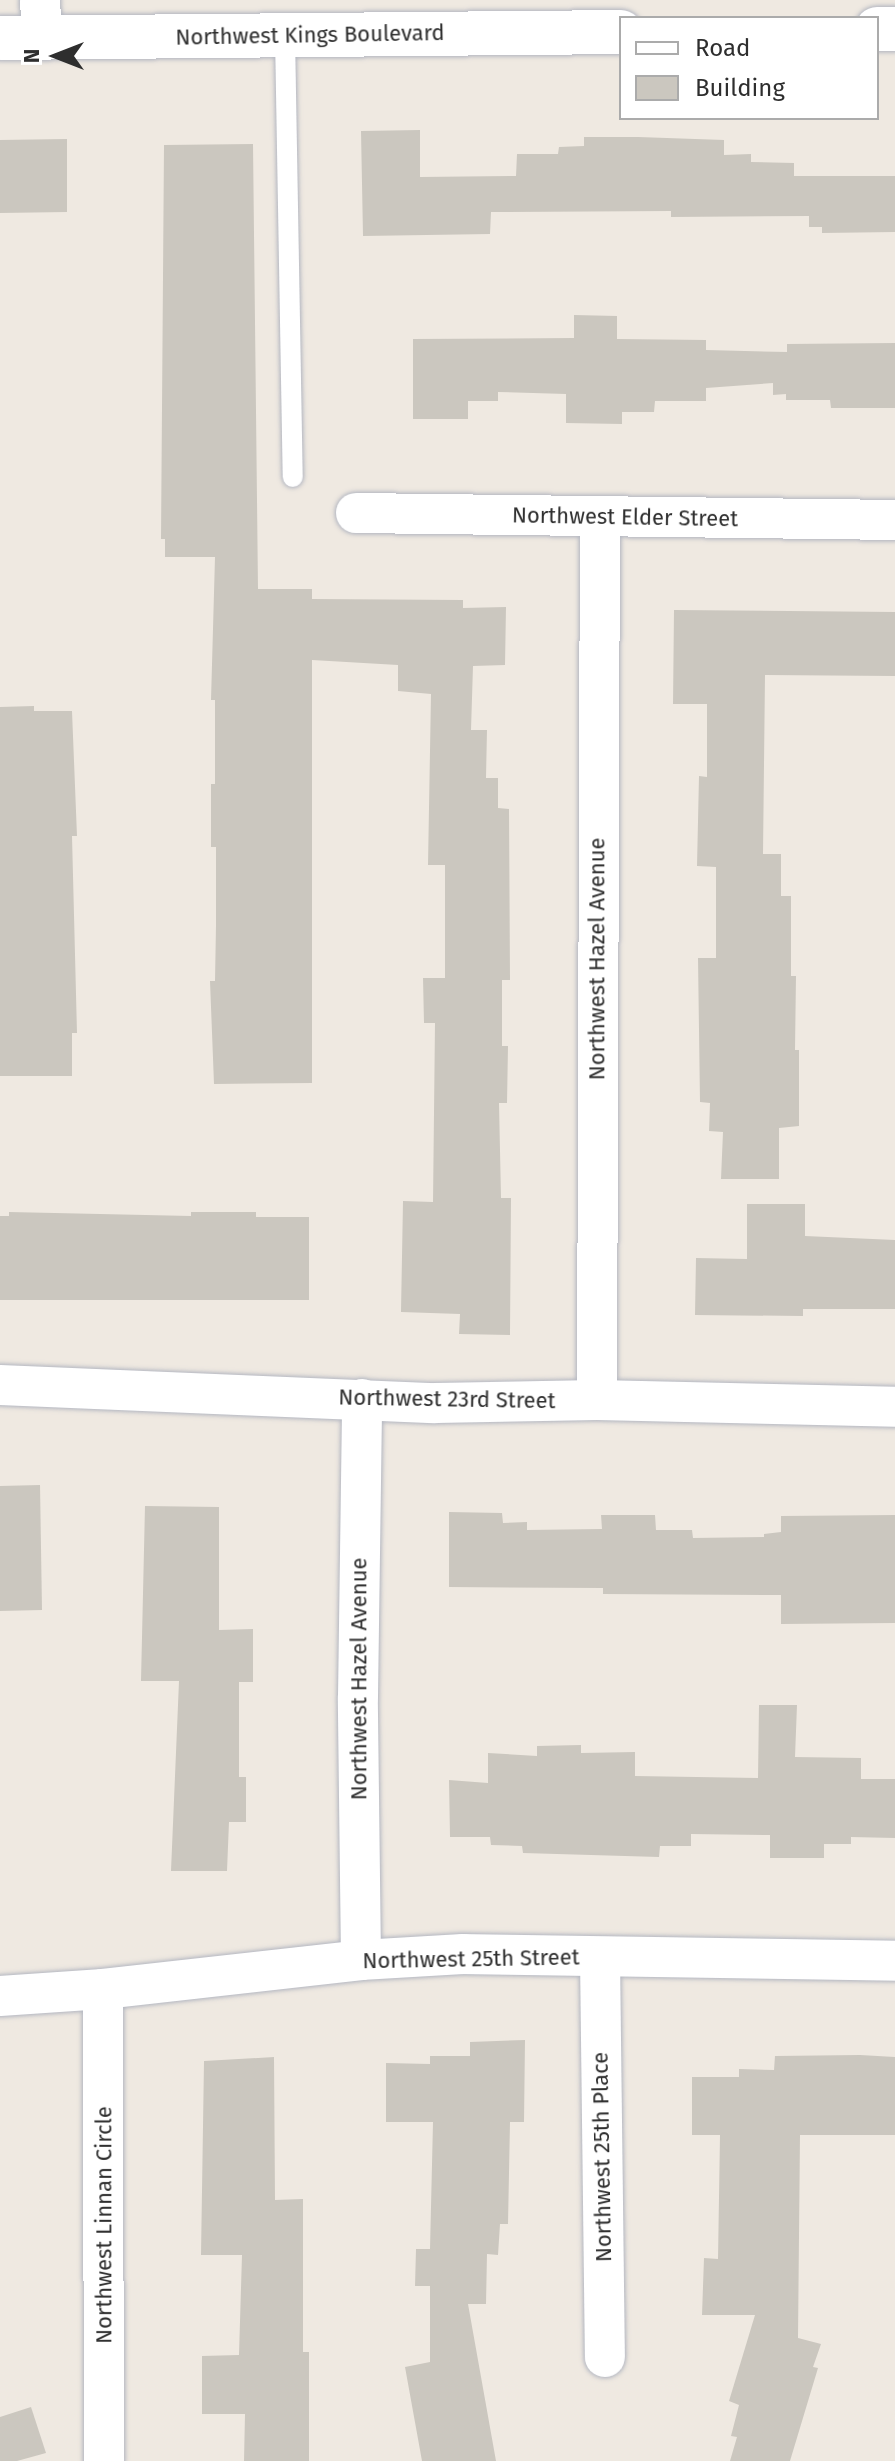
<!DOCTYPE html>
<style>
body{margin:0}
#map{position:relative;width:895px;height:2461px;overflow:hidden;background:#efe9e1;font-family:"Fira Sans",sans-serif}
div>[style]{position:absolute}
.building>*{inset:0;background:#cbc7bf}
.roads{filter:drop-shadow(0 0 2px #b4b7c1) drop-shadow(0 0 2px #b4b7c1)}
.lane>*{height:20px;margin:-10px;padding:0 10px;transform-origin:10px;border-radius:10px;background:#fff}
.street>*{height:40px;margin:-20px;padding:0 20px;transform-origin:20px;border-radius:20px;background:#fff}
.secondary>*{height:44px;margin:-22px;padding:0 22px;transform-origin:22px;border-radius:22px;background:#fff}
span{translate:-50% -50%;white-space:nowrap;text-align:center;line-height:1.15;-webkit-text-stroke:7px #fff;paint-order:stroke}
.street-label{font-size:22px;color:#2e2e2e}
.legend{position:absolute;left:619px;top:16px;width:260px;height:104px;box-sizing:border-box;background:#fff;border:2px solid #ababab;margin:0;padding:10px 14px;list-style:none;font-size:24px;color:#2e2e2e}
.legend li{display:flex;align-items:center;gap:16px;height:40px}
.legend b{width:40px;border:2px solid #ababab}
.north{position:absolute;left:16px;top:16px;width:80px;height:80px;-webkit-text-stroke:6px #fff;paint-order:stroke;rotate:270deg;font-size:22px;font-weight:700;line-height:32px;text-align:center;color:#2e2e2e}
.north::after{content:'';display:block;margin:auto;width:28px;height:36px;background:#2e2e2e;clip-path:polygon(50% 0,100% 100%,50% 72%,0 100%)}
</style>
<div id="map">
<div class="building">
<i style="clip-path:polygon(420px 130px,420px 177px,516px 176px,517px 154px,558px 154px,559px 147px,584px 146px,584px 137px,638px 137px,724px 140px,724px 155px,751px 154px,751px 162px,794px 163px,794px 176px,895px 176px,895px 232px,822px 233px,822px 227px,809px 227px,809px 216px,671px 217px,671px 211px,491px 212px,490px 234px,363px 236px,361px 131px)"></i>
<i style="clip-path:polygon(67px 139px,67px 212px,0 213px,0 140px)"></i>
<i style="clip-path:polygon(253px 144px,258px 589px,312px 589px,312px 599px,463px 600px,463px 608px,506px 607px,505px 665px,473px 666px,471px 730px,487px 730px,486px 778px,498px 778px,498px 808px,509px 809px,510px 980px,502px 980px,502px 1046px,508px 1046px,507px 1103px,499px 1103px,501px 1198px,511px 1198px,510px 1335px,459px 1334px,460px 1314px,401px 1312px,403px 1201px,433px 1202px,435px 1023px,424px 1023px,423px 978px,445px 978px,445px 865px,428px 865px,431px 694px,398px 691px,398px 665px,312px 660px,312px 1083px,214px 1084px,210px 981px,215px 981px,216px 925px,216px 847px,211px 847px,211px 784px,215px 784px,215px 700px,211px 700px,215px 557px,165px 557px,165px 539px,161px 539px,164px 145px)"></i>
<i style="clip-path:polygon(574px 315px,617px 316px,617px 339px,706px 340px,706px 350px,787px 352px,787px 344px,895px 343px,895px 408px,831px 408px,830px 400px,786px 400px,786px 394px,773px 395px,773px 383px,706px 388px,706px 401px,655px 401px,654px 412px,622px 412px,622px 424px,566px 423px,566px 394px,498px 392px,498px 401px,468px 401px,468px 419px,413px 419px,413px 339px,574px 338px)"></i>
<i style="clip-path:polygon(674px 610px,895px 612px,895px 676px,765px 675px,763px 854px,781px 854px,781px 896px,791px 896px,791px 976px,796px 976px,795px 1050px,799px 1050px,799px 1126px,779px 1128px,779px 1179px,721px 1179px,723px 1132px,709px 1131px,710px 1103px,700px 1102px,698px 958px,716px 958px,716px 867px,697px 866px,699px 776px,707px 777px,707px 704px,673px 704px)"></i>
<i style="clip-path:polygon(34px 706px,34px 711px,72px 711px,77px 836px,72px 836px,77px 1033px,72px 1033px,72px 1076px,0 1076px,0 707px)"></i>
<i style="clip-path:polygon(747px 1204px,805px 1204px,805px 1236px,895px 1240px,895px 1309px,803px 1309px,803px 1316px,695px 1315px,696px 1258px,747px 1259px)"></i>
<i style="clip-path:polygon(9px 1212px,191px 1216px,191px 1212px,256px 1212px,256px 1217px,309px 1217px,309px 1300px,0 1300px,0 1216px,9px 1216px)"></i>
<i style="clip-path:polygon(40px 1485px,42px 1610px,0 1611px,0 1486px)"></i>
<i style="clip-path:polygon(145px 1506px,219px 1507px,219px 1630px,253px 1629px,253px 1682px,239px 1682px,239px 1777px,246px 1777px,246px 1822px,229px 1822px,227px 1871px,171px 1871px,179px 1681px,141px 1681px)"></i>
<i style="clip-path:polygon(449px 1512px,502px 1513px,503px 1523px,527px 1522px,527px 1530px,602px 1529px,601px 1515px,655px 1515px,656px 1530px,692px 1530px,693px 1538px,764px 1537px,764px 1534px,781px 1532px,781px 1516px,895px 1515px,895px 1623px,781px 1624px,781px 1595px,603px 1594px,603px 1588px,449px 1587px)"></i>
<i style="clip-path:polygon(759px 1705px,797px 1705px,795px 1757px,861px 1758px,861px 1779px,895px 1779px,895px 1838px,851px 1837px,851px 1844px,824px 1844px,824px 1858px,770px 1858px,770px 1835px,691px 1834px,691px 1846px,660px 1846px,659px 1857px,523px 1853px,522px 1846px,491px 1845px,490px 1837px,450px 1837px,449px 1780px,488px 1783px,488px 1753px,537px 1756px,537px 1746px,581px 1745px,581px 1753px,635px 1752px,635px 1776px,758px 1778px)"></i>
<i style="clip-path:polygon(525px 2040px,524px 2122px,510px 2122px,508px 2224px,500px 2224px,498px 2255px,487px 2254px,486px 2304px,468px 2304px,496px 2461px,422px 2461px,405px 2367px,430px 2362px,430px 2286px,415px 2286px,416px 2249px,430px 2249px,433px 2122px,386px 2122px,386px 2063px,430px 2064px,430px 2056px,470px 2056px,470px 2042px)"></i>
<i style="clip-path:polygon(860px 2055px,895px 2057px,895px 2135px,800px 2135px,798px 2338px,821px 2344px,813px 2367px,818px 2368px,790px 2461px,730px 2461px,737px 2437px,731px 2436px,739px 2405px,729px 2401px,755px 2315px,702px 2315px,704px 2258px,718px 2259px,720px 2135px,692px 2135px,692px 2077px,739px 2077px,739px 2069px,774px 2070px,775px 2056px)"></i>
<i style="clip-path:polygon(274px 2057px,275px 2200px,303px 2199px,303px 2352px,309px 2352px,309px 2461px,244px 2461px,245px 2414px,202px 2414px,202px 2356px,239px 2355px,242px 2255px,201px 2255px,204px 2061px)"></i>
<i style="clip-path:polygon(31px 2407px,46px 2453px,17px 2461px,0 2461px,0 2417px)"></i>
</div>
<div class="roads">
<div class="lane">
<i style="left:285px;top:35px;width:442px;rotate:89deg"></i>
</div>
<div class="street">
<i style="left:40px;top:0;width:38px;rotate:87deg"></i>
<i style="left:356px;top:513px;width:539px;rotate:0.74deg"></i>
<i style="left:0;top:1385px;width:435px;rotate:2.4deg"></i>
<i style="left:435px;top:1403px;width:162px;rotate:-1.1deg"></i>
<i style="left:597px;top:1400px;width:298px;rotate:1.3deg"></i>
<i style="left:597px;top:1400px;width:882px;rotate:-89.81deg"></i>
<i style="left:600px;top:1957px;width:400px;rotate:89.3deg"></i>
<i style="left:361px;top:1960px;width:263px;rotate:-90.7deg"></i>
<i style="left:358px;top:1697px;width:298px;rotate:-89.2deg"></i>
<i style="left:103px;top:1989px;width:472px;rotate:89.9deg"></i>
<i style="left:0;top:1996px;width:103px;rotate:-3.9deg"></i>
<i style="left:103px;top:1989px;width:260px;rotate:-6.4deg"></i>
<i style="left:361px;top:1960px;width:102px;rotate:-3.4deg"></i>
<i style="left:463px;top:1954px;width:432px;rotate:0.9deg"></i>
</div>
<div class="secondary">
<i style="left:877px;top:29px;width:18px"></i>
<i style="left:0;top:38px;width:621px;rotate:-0.55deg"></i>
</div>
</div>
<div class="street-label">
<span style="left:310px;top:35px;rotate:-1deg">Northwest Kings Boulevard</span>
<span style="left:625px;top:517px;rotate:1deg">Northwest Elder Street</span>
<span style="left:597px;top:959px;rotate:-90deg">Northwest Hazel Avenue</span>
<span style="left:447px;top:1399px;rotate:1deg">Northwest 23rd Street</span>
<span style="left:359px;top:1679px;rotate:-90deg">Northwest Hazel Avenue</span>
<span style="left:471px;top:1959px;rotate:-1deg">Northwest 25th Street</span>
<span style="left:602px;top:2157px;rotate:-91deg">Northwest 25th Place</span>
<span style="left:104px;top:2225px;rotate:-90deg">Northwest Linnan Circle</span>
</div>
<ul class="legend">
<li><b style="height:10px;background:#fff"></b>Road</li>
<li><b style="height:22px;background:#cbc7bf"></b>Building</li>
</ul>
<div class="north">N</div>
</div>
